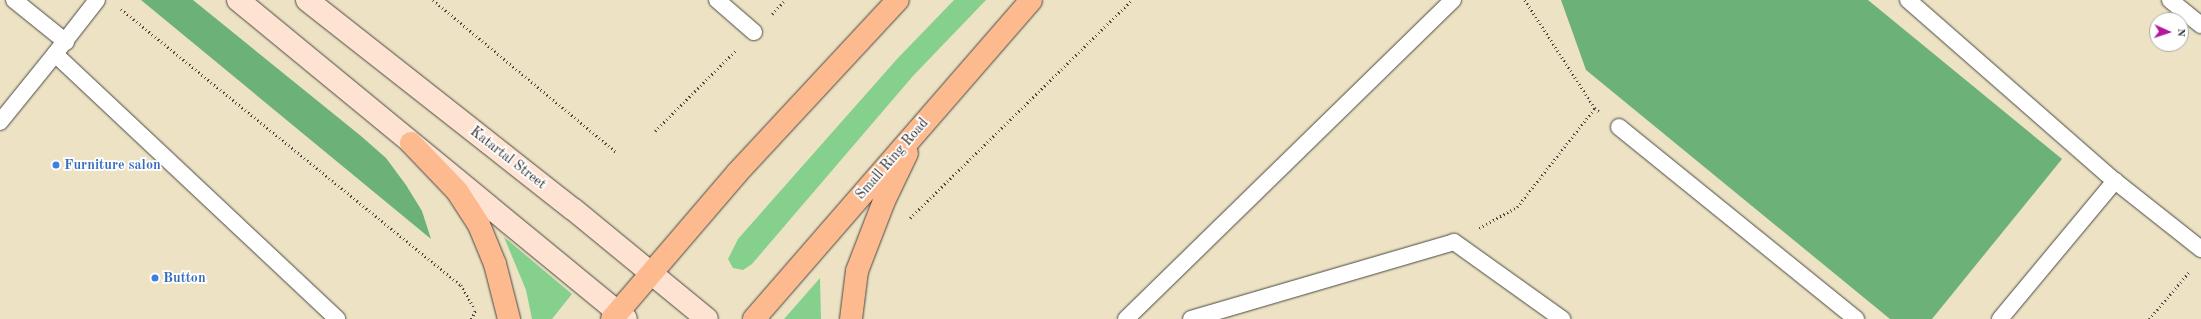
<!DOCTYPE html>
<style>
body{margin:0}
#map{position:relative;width:2201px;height:319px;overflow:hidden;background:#ede3c4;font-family:"Old Standard TT",serif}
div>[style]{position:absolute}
.green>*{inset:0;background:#86d08d}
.forest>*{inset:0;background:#6cb278}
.path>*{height:2.5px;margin-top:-1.25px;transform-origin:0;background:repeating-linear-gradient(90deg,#484742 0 1px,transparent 0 4px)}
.roads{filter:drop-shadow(0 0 1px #484742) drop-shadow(0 0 1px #484742)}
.lane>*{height:16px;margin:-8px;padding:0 8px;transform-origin:8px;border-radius:8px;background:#fff}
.secondary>*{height:22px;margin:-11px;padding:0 11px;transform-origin:11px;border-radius:11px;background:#fee3d2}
.highway>*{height:22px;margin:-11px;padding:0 11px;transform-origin:11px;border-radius:11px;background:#fcba8e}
.dots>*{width:11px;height:11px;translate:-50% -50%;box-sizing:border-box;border:2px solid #fff;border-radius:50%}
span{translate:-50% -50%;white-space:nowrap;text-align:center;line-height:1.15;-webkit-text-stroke:3.5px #fff;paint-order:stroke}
.street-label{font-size:14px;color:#2b2b2b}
.shop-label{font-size:14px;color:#366cbe;font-weight:700}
.left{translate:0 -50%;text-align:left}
.north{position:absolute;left:2149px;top:12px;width:40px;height:40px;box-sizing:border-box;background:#fff;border:1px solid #aaa;border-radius:50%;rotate:93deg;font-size:11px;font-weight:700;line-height:16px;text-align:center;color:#2b2b2b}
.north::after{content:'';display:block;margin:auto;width:14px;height:18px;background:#b5179e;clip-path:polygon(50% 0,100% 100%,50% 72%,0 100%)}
</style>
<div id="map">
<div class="green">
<i style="clip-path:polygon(954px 0,986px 0,913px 76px,752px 264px,743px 270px,733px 268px,728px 259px,738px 239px,897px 59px)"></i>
<i style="clip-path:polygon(504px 237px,572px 294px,552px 319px,532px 319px,526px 290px)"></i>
<i style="clip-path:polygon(820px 278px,821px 319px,784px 319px)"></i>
</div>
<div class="forest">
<i style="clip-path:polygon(141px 0,193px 0,361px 136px,386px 158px,406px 185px,422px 211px,431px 239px)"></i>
<i style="clip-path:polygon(1561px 0,1868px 0,2062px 159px,1932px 319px,1890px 319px,1586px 70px)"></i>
</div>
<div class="path">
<i style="left:433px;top:0;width:238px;rotate:39.7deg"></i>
<i style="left:1525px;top:0;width:129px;rotate:57.1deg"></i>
<i style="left:121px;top:9px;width:438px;rotate:39.1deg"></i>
<i style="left:461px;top:285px;width:28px;rotate:60deg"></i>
<i style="left:772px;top:14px;width:19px;rotate:-47deg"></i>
<i style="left:655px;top:131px;width:115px;rotate:-45deg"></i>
<i style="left:910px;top:218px;width:311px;rotate:-44.5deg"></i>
<i style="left:1479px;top:228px;width:43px;rotate:-28.9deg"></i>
<i style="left:1517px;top:207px;width:126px;rotate:-51.8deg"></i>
<i style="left:1595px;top:108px;width:5px;rotate:37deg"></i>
<i style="left:471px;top:319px;width:11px;rotate:-63deg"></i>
<i style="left:2149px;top:319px;width:62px;rotate:-49.6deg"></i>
</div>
<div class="roads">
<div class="lane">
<i style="left:14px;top:0;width:67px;rotate:38.9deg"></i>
<i style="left:97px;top:0;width:68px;rotate:127.9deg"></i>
<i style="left:55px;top:54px;width:387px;rotate:43.2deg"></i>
<i style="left:717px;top:0;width:49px;rotate:40.9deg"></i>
<i style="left:1908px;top:0;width:275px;rotate:41.2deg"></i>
<i style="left:2115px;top:181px;width:110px;rotate:38.3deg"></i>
<i style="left:2170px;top:0;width:40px;rotate:39deg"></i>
<i style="left:0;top:122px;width:87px;rotate:-51deg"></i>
<i style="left:1619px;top:127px;width:305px;rotate:39deg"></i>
<i style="left:1126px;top:319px;width:457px;rotate:-44.3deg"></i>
<i style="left:1191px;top:319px;width:274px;rotate:-16.3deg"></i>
<i style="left:1454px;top:242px;width:133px;rotate:35.5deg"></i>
<i style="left:2000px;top:319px;width:180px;rotate:-50.2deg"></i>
</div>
<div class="secondary">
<i style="left:238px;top:0;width:502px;rotate:39.43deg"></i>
<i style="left:307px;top:0;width:338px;rotate:38.2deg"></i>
<i style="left:573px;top:209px;width:173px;rotate:39.4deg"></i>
</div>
<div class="highway">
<i style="left:411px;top:143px;width:66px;rotate:46.2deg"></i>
<i style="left:457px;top:191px;width:40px;rotate:57.1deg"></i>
<i style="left:479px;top:225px;width:42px;rotate:67.7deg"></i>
<i style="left:495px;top:264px;width:57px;rotate:75.7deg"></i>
<i style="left:612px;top:319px;width:192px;rotate:-49.4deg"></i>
<i style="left:737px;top:173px;width:236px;rotate:-47.1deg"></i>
<i style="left:754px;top:319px;width:422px;rotate:-49deg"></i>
<i style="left:851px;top:319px;width:48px;rotate:-82.9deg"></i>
<i style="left:857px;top:271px;width:75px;rotate:-68.9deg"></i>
<i style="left:884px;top:201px;width:53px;rotate:-64.4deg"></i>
</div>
</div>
<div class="dots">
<i style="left:56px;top:165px;background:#3f7fe0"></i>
<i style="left:155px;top:278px;background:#3f7fe0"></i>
</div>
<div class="street-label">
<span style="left:508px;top:158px;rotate:38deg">Katartal Street</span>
<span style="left:892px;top:159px;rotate:-49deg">Small Ring Road</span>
</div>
<div class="shop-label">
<span class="left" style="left:64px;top:165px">Furniture salon</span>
<span class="left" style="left:163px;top:278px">Button</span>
</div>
<div class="north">N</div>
</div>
